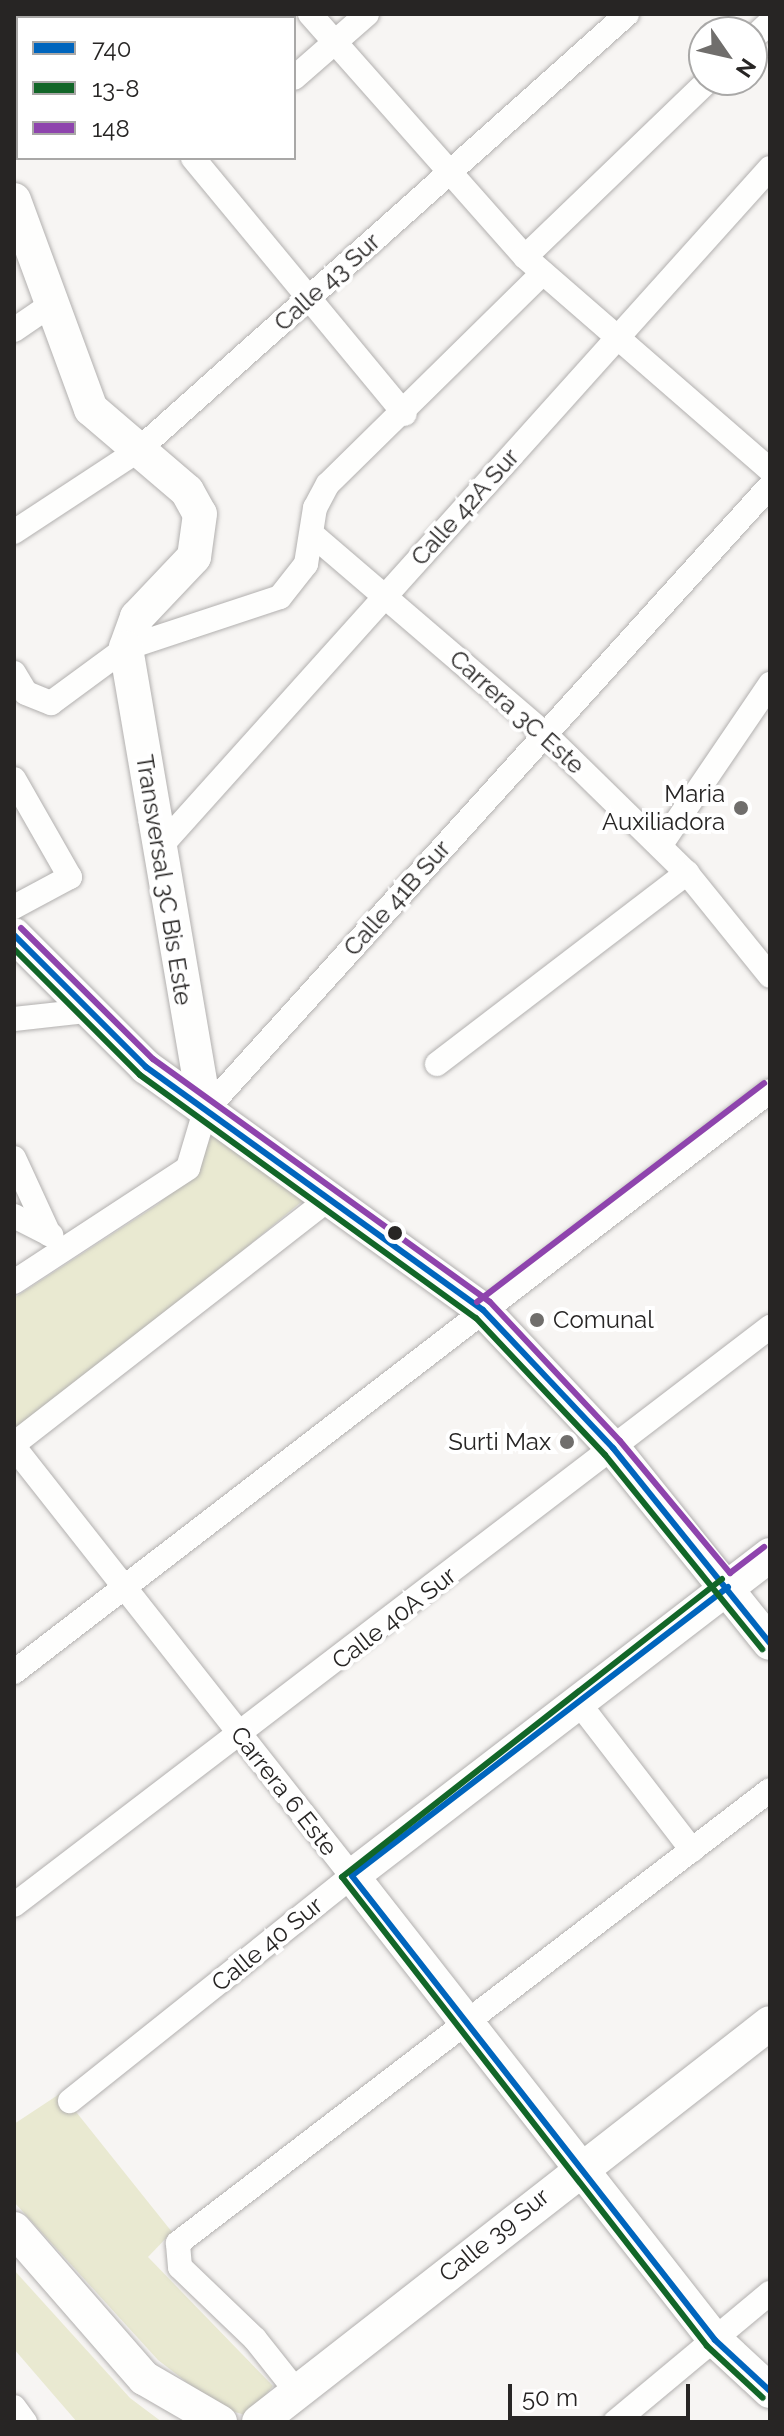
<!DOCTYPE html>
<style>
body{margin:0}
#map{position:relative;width:784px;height:2436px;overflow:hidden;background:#f7f5f3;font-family:Raleway,sans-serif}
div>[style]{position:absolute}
.green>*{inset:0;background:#e9e9d1}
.roads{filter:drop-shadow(0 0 2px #b2b0af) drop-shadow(0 0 2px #b2b0af)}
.street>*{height:24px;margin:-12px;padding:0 12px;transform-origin:12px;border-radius:12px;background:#fefefd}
.secondary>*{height:34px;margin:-17px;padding:0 17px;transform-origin:17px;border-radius:17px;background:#fefefd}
.bus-1>*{height:6px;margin:-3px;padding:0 3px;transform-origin:3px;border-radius:3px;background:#0065bd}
.bus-2>*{height:6px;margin:-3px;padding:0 3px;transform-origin:3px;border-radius:3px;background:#126628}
.bus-3>*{height:6px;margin:-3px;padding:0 3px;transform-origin:3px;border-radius:3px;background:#8e44ad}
.dots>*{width:22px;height:22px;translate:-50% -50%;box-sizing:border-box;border:4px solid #fff;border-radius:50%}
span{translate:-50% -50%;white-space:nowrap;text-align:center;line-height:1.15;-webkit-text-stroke:8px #fff;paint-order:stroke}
.street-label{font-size:24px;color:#272524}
.poi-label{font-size:24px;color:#272524}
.right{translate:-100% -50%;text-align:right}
.left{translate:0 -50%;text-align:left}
.frame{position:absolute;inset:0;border:16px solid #272524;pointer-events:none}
.legend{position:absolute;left:16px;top:16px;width:280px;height:144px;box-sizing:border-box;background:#fff;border:2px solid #a9a8a7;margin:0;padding:10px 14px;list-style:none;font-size:24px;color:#272524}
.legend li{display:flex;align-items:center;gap:16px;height:40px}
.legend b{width:40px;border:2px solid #a9a8a7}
.north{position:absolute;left:688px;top:16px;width:80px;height:80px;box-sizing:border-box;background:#fff;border:2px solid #a9a8a7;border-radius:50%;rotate:124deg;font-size:22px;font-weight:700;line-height:32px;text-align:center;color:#272524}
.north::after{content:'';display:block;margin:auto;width:28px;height:36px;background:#706e6c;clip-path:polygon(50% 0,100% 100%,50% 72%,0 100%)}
.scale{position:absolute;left:508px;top:2384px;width:182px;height:36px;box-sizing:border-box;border:4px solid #272524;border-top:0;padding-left:10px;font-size:24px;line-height:28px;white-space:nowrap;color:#272524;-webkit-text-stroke:6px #fff;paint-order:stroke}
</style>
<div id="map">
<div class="green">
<i style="clip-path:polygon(212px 1135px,306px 1198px,14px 1440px,14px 1298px,157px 1205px,195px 1172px)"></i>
<i style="clip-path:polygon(61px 2093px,172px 2232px,148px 2257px,273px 2386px,248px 2416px,219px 2407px,158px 2360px,14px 2202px,14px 2124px)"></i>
<i style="clip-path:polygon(14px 2270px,130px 2398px,162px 2422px,77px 2422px,14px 2349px)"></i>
</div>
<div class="roads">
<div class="street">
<i style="left:310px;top:14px;width:324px;rotate:48.5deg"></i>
<i style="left:525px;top:257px;width:325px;rotate:41deg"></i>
<i style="left:752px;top:39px;width:25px;rotate:-43deg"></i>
<i style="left:294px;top:78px;width:97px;rotate:-41.2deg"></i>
<i style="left:193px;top:158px;width:332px;rotate:50.4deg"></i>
<i style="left:525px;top:257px;width:255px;rotate:-43.9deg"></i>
<i style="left:14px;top:330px;width:46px;rotate:-34.4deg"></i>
<i style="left:14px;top:532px;width:146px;rotate:-33.3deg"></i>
<i style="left:136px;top:452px;width:658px;rotate:-41.73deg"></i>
<i style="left:314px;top:536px;width:304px;rotate:40.6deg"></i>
<i style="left:545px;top:734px;width:199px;rotate:44.4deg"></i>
<i style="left:687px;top:873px;width:132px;rotate:51.1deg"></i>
<i style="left:14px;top:673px;width:23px;rotate:59deg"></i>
<i style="left:26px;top:693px;width:27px;rotate:22deg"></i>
<i style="left:51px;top:703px;width:93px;rotate:-36.3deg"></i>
<i style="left:126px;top:648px;width:162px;rotate:-18.3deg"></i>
<i style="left:280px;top:597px;width:42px;rotate:-51.8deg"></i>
<i style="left:306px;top:564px;width:57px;rotate:-80.9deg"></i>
<i style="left:315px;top:508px;width:27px;rotate:-62deg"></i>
<i style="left:328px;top:484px;width:301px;rotate:-44.5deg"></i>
<i style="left:14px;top:779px;width:113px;rotate:60.3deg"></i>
<i style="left:70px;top:877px;width:64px;rotate:151.8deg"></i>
<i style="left:161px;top:846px;width:911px;rotate:-48.07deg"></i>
<i style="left:660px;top:846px;width:196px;rotate:-55.8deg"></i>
<i style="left:14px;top:1019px;width:72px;rotate:-6.3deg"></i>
<i style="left:437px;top:1064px;width:315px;rotate:-37.4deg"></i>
<i style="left:14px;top:1158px;width:84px;rotate:65.3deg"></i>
<i style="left:14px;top:1216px;width:42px;rotate:27.2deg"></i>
<i style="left:14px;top:1282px;width:208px;rotate:-33.2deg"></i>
<i style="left:188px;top:1168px;width:59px;rotate:-73.4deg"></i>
<i style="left:205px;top:1111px;width:843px;rotate:-47.89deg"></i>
<i style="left:14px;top:1444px;width:399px;rotate:-37.9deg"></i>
<i style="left:14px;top:1447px;width:546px;rotate:51.77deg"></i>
<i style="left:352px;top:1876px;width:361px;rotate:141.4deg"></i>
<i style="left:14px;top:1672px;width:953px;rotate:-37.54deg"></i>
<i style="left:578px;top:1702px;width:187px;rotate:52.4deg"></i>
<i style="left:14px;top:1905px;width:952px;rotate:-37.4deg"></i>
<i style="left:297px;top:2392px;width:68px;rotate:-128.4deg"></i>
<i style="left:255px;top:2339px;width:104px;rotate:-136.2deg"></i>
<i style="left:180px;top:2267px;width:24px;rotate:-95deg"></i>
<i style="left:178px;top:2243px;width:745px;rotate:-37.42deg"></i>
<i style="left:14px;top:2407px;width:19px;rotate:54deg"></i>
<i style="left:615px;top:2422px;width:202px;rotate:-39.8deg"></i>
</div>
<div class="secondary">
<i style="left:79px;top:18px;width:6px;rotate:-39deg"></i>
<i style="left:14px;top:76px;width:6px;rotate:-45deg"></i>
<i style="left:14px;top:200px;width:223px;rotate:69.8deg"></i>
<i style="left:91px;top:409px;width:126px;rotate:40.5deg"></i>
<i style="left:187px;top:491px;width:26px;rotate:61deg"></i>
<i style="left:200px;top:514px;width:43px;rotate:97.9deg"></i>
<i style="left:194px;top:557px;width:83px;rotate:133.5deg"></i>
<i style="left:137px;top:617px;width:33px;rotate:110deg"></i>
<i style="left:126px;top:648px;width:470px;rotate:80.3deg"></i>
<i style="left:14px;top:935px;width:187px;rotate:45deg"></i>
<i style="left:146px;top:1067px;width:415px;rotate:35.8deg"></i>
<i style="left:483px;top:1310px;width:190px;rotate:46.7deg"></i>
<i style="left:613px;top:1448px;width:250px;rotate:51.2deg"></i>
<i style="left:770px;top:1555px;width:527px;rotate:142.48deg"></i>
<i style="left:352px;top:1876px;width:589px;rotate:51.96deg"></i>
<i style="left:715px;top:2340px;width:75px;rotate:42.8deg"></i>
<i style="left:14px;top:2229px;width:198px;rotate:48.9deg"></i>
<i style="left:144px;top:2378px;width:88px;rotate:30.1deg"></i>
<i style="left:259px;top:2422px;width:648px;rotate:-37.98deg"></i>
</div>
</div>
<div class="bus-1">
<i style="left:14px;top:935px;width:187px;rotate:45deg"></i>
<i style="left:146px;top:1067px;width:415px;rotate:35.8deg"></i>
<i style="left:483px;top:1310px;width:190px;rotate:46.7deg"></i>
<i style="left:613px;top:1448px;width:250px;rotate:51.2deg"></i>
<i style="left:728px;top:1587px;width:474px;rotate:142.5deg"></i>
<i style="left:352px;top:1876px;width:589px;rotate:51.96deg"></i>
<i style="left:715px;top:2340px;width:75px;rotate:42.8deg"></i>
</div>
<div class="bus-2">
<i style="left:14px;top:949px;width:178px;rotate:45deg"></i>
<i style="left:140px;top:1075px;width:415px;rotate:35.9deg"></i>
<i style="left:476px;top:1318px;width:188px;rotate:46.7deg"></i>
<i style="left:605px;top:1455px;width:250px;rotate:51deg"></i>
<i style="left:722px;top:1579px;width:483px;rotate:141.9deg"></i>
<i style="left:342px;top:1877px;width:594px;rotate:52.11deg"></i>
<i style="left:707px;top:2346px;width:76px;rotate:42.9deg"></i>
</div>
<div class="bus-3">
<i style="left:21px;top:928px;width:186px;rotate:44.8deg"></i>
<i style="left:153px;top:1059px;width:415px;rotate:35.8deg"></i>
<i style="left:490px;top:1302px;width:190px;rotate:46.9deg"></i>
<i style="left:620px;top:1441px;width:172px;rotate:50.2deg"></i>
<i style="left:730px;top:1573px;width:43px;rotate:-37.4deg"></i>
<i style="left:477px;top:1302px;width:361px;rotate:-37.3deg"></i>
</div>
<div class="dots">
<i style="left:741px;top:808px;background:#706e6c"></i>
<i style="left:395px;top:1233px;background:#272524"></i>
<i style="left:537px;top:1320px;background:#706e6c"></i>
<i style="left:567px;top:1442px;background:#706e6c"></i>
</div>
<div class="street-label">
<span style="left:327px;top:282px;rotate:-42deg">Calle 43 Sur</span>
<span style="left:465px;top:507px;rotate:-48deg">Calle 42A Sur</span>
<span style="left:517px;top:712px;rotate:42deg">Carrera 3C Este</span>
<span style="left:164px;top:880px;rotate:81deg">Transversal 3C Bis Este</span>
<span style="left:397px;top:898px;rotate:-48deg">Calle 41B Sur</span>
<span style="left:394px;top:1618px;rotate:-38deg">Calle 40A Sur</span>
<span style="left:284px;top:1791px;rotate:52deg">Carrera 6 Este</span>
<span style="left:267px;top:1944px;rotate:-39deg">Calle 40 Sur</span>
<span style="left:494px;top:2235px;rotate:-39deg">Calle 39 Sur</span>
</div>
<div class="poi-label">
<span class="right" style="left:725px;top:808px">Maria<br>Auxiliadora</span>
<span class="left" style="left:553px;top:1320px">Comunal</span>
<span class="right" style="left:551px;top:1442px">Surti Max</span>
</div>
<div class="frame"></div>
<ul class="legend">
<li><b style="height:10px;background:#0065bd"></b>740</li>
<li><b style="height:10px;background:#126628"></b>13-8</li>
<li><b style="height:10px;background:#8e44ad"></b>148</li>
</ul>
<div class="north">N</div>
<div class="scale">50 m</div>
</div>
